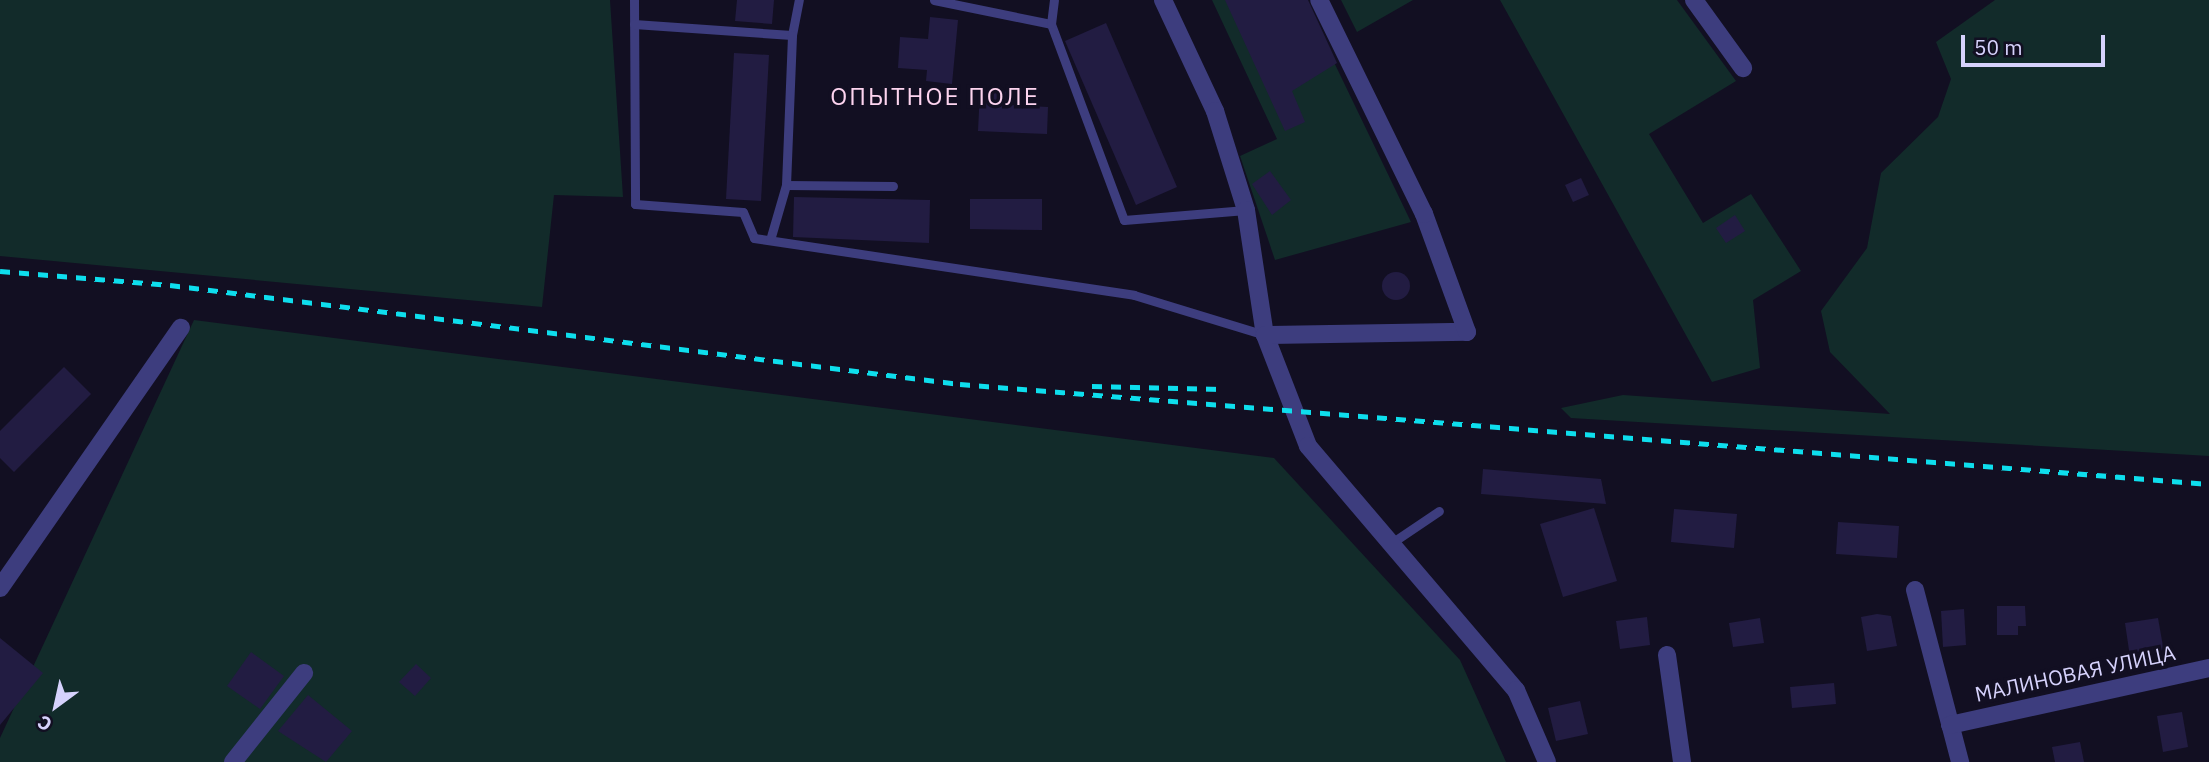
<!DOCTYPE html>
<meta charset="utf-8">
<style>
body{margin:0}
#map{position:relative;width:2209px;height:762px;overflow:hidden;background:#120f22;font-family:"IBM Plex Sans",sans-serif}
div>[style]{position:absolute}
.green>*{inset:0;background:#122b2a}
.building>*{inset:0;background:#221c42}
.round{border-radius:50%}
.lane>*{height:9px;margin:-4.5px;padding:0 4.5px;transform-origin:4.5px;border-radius:4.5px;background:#3d3d7e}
.street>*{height:18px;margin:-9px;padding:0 9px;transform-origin:9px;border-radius:9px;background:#3d3d7e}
.rail>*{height:5px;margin-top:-2.5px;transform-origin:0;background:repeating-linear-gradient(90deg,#0edeed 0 10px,transparent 0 19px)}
span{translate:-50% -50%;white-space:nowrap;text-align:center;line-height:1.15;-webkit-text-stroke:7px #120f22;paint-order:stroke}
.street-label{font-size:21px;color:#d6d2fc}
.quarter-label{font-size:24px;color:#fdd4ef;letter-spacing:2px}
.north{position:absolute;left:21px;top:671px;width:70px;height:70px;-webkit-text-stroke:5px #120f22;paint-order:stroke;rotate:213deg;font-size:19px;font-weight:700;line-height:28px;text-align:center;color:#d6d2fc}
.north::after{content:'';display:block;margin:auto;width:24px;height:32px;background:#d6d2fc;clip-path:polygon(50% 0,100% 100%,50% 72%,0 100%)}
.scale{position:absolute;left:1961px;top:35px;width:144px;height:32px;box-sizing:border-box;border:4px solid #d6d2fc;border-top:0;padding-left:9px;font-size:21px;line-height:24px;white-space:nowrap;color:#d6d2fc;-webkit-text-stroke:5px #120f22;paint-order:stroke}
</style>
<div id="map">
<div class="green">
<i style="clip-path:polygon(0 0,610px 0,623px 197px,554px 195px,542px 307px,0 256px)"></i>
<i style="clip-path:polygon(1212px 0,1304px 0,1411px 222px,1275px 260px,1240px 156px,1277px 139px)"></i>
<i style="clip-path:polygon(1341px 0,1413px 0,1357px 32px)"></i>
<i style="clip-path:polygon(1500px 0,1677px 0,1736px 81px,1649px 134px,1703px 223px,1751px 194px,1801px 271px,1753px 300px,1760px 368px,1712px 382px)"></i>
<i style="clip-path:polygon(1995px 0,2209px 0,2209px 456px,1571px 418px,1561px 408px,1623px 395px,1890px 414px,1830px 352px,1821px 311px,1867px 248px,1881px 173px,1938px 117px,1951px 79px,1936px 42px)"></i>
<i style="clip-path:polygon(194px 320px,1274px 458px,1460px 660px,1506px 762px,0 762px,0 738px)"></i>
</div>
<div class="building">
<i style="clip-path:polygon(737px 0,774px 0,772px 24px,735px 21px)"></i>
<i style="clip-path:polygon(1225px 0,1308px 0,1337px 63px,1292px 91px,1305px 122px,1285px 131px)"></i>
<i style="clip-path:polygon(930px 17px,958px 20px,952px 84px,926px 81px,927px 70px,898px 68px,900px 37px,928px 39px)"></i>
<i style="clip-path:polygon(1106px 23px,1177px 187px,1136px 205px,1065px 41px)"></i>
<i style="clip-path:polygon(734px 53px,769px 55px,761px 201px,726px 199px)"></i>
<i style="clip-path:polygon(980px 90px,1012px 92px,1011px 105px,1048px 107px,1047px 134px,978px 131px)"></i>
<i style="clip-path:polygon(1270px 171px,1291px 200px,1272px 215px,1252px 184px)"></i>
<i style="clip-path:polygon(1581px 178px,1589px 195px,1573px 202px,1565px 185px)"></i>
<i style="clip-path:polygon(794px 197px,930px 200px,929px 243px,793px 237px)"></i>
<i style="clip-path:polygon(970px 199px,1042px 199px,1042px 230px,970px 229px)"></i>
<i style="clip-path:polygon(1735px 215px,1745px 231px,1726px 243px,1716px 228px)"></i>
<i class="round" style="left:1382px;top:272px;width:28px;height:28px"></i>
<i style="clip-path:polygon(64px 367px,91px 394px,14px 472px,0 458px,0 431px)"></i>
<i style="clip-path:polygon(1483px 469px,1601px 479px,1606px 504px,1481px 494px)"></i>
<i style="clip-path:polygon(1594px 508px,1617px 581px,1563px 597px,1540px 524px)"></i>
<i style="clip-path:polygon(1674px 509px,1737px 514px,1734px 548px,1671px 542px)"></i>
<i style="clip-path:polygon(1838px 522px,1899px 526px,1897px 558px,1836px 554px)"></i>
<i style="clip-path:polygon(1997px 606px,2025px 606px,2026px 626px,2018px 626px,2018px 635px,1997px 635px)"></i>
<i style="clip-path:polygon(1964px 609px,1966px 645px,1943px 647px,1941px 611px)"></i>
<i style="clip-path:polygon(1877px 614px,1891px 616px,1897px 646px,1867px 651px,1861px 617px)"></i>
<i style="clip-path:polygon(1647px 617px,1650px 645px,1620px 649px,1616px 621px)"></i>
<i style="clip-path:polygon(1760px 618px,1764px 643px,1733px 647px,1729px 623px)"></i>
<i style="clip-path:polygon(2158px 618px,2164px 652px,2130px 657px,2125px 623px)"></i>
<i style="clip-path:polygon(0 638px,43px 673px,0 725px)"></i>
<i style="clip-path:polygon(251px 652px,284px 676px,260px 709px,227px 686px)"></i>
<i style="clip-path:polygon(416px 664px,431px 678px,415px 696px,399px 682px)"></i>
<i style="clip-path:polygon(1834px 683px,1836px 704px,1792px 708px,1790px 687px)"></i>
<i style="clip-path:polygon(308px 695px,352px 731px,326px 762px,278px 731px)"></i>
<i style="clip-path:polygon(1580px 701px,1588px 734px,1556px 741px,1548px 708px)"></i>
<i style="clip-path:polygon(2182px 712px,2188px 747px,2163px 752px,2157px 716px)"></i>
<i style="clip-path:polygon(2080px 742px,2084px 762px,2055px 762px,2052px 747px)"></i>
</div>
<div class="lane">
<i style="left:634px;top:0;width:204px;rotate:89.7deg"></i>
<i style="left:635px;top:204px;width:108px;rotate:4.2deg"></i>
<i style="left:743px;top:212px;width:28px;rotate:67deg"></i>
<i style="left:754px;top:238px;width:384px;rotate:8.5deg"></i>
<i style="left:1134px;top:295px;width:137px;rotate:17deg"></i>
<i style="left:934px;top:0;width:119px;rotate:11.6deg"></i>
<i style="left:1051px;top:24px;width:209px;rotate:69.6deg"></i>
<i style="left:1124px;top:220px;width:122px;rotate:-4.7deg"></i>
<i style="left:634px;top:24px;width:158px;rotate:4deg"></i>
<i style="left:792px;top:35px;width:36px;rotate:-79deg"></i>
<i style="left:1051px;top:24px;width:24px;rotate:-83deg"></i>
<i style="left:786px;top:185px;width:107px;rotate:0.5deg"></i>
<i style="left:770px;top:240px;width:57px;rotate:-73.8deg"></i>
<i style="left:786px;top:185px;width:150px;rotate:-87.7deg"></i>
<i style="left:1390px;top:544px;width:59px;rotate:-34deg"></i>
</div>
<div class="street">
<i style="left:1163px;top:0;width:123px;rotate:64.9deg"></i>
<i style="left:1215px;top:111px;width:104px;rotate:72.6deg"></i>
<i style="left:1246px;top:210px;width:126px;rotate:81.4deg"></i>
<i style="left:1265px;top:335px;width:119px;rotate:68.8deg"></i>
<i style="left:1308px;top:446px;width:321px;rotate:49.6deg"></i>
<i style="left:1516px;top:690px;width:78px;rotate:66.7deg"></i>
<i style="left:1694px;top:0;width:84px;rotate:54.2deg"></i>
<i style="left:1265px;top:335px;width:202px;rotate:-0.9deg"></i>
<i style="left:1467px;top:332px;width:126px;rotate:-110deg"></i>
<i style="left:1424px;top:214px;width:238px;rotate:-116.1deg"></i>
<i style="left:0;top:588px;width:317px;rotate:-55.2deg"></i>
<i style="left:1915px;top:590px;width:178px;rotate:75.3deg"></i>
<i style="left:1667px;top:655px;width:108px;rotate:82deg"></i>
<i style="left:1950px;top:725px;width:265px;rotate:-12.4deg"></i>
<i style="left:233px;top:762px;width:114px;rotate:-51.4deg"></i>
</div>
<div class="rail">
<i style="left:0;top:271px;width:171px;rotate:4.7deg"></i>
<i style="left:170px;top:285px;width:796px;rotate:7.14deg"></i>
<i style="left:960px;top:384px;width:1253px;rotate:4.58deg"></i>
<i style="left:1092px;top:386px;width:130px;rotate:1.3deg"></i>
</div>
<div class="street-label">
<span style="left:2075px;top:673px;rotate:-12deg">МАЛИНОВАЯ УЛИЦА</span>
</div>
<div class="quarter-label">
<span style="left:935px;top:97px">ОПЫТНОЕ ПОЛЕ</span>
</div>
<div class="north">С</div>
<div class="scale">50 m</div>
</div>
